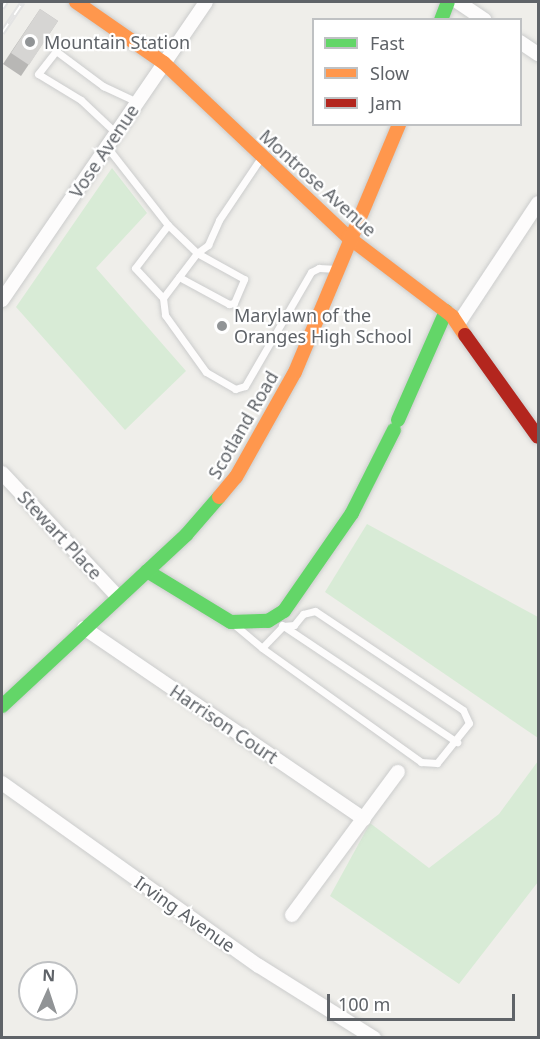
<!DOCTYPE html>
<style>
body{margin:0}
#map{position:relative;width:540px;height:1039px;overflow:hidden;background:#efeeea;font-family:"Noto Sans",sans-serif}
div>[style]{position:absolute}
.green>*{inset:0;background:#d8ebd6}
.roads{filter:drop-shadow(0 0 2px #cbcccc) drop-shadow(0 0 2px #cbcccc)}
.lane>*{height:7px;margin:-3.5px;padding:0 3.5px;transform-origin:3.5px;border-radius:3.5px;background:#fdfcfc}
.street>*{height:14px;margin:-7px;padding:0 7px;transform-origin:7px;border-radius:7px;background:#fdfcfc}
.fast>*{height:14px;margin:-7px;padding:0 7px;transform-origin:7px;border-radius:7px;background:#63d668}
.slow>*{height:14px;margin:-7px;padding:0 7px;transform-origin:7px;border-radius:7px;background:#ff974d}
.jam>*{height:14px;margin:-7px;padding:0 7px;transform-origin:7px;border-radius:7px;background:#b3261e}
.rail>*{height:6px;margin-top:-3px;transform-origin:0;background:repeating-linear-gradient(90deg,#fff 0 11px,#e4e4e4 0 22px);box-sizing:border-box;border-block:2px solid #e4e4e4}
.wall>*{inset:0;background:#b8b7b5}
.building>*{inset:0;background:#d6d5d3}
.dots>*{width:16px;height:16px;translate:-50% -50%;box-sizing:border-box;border:3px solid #fff;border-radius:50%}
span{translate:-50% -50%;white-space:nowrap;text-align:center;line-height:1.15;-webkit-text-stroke:4.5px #fff;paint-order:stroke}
.poi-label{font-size:18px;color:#5f6368}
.left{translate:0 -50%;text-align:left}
.street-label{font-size:18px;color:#5f6368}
.frame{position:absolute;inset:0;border:3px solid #5f6368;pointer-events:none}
.legend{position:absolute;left:312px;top:18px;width:210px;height:108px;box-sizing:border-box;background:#fff;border:2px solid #bfc1c3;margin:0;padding:8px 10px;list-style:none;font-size:18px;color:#5f6368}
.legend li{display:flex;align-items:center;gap:12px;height:30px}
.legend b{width:30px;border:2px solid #bfc1c3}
.north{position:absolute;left:18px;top:961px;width:60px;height:60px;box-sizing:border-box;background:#fff;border:2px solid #bfc1c3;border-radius:50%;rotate:3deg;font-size:16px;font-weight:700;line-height:24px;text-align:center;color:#5f6368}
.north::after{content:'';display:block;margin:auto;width:21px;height:27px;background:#919496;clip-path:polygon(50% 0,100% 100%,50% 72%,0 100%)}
.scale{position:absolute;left:327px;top:994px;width:188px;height:27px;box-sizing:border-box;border:3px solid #5f6368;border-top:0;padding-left:8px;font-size:18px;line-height:21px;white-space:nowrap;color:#5f6368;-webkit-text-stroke:4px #fff;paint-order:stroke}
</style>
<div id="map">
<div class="green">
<i style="clip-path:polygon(112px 168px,147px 213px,96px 268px,186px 371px,125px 430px,16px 307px)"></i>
<i style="clip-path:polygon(367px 524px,538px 617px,538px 738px,325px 592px)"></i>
<i style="clip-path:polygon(538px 761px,538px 882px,459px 984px,330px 896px,370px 823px,429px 868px,499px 814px)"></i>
</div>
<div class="roads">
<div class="lane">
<i style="left:116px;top:133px;width:48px;rotate:-136.7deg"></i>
<i style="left:81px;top:100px;width:50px;rotate:-148.8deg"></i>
<i style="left:38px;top:74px;width:29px;rotate:-52deg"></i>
<i style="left:56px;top:51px;width:59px;rotate:36.7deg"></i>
<i style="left:103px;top:86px;width:38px;rotate:25deg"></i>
<i style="left:107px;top:147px;width:99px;rotate:52deg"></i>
<i style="left:168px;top:225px;width:40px;rotate:44deg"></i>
<i style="left:197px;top:253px;width:56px;rotate:127.1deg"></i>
<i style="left:168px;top:225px;width:54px;rotate:127.5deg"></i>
<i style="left:135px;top:268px;width:41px;rotate:47deg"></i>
<i style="left:163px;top:298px;width:17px;rotate:83deg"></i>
<i style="left:165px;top:315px;width:70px;rotate:54.3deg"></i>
<i style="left:206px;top:372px;width:34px;rotate:30deg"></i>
<i style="left:235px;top:389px;width:10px;rotate:-17deg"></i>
<i style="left:245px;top:386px;width:132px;rotate:-59.9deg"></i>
<i style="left:311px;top:272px;width:9px;rotate:-27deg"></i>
<i style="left:319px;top:268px;width:18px;rotate:3deg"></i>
<i style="left:179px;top:277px;width:57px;rotate:28.4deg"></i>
<i style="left:229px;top:304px;width:5px;rotate:-11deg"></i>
<i style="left:234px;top:303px;width:26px;rotate:-67deg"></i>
<i style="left:244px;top:279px;width:54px;rotate:-151deg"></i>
<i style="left:197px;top:253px;width:14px;rotate:-36deg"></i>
<i style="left:208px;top:245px;width:27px;rotate:-66deg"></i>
<i style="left:219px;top:220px;width:77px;rotate:-56.1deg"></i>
<i style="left:282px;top:625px;width:211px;rotate:33.8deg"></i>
<i style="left:236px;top:626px;width:34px;rotate:40deg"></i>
<i style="left:262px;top:648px;width:196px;rotate:35.6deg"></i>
<i style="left:421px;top:762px;width:16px;rotate:4deg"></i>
<i style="left:437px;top:763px;width:51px;rotate:-51.3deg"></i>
<i style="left:469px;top:723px;width:14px;rotate:-115deg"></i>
<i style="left:463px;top:710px;width:178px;rotate:-146.2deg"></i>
<i style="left:315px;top:611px;width:12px;rotate:166deg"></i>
<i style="left:303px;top:614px;width:14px;rotate:129deg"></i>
<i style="left:294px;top:625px;width:11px;rotate:175deg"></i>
<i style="left:283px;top:626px;width:30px;rotate:134deg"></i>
</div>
<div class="street">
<i style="left:458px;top:2px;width:32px;rotate:34deg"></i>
<i style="left:520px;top:42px;width:22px;rotate:34deg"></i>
<i style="left:2px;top:300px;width:361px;rotate:-55.6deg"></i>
<i style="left:458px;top:324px;width:145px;rotate:-56.5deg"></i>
<i style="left:2px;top:473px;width:170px;rotate:46.9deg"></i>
<i style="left:84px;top:628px;width:339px;rotate:34.3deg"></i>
<i style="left:2px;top:783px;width:315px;rotate:35.5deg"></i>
<i style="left:259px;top:966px;width:136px;rotate:32.1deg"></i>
<i style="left:292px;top:915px;width:178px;rotate:-53.5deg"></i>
</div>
<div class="fast">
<i style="left:441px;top:20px;width:19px;rotate:-69deg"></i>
<i style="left:398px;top:420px;width:119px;rotate:-66.2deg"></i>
<i style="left:147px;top:571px;width:98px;rotate:31.3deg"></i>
<i style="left:231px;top:622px;width:37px;rotate:-2deg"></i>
<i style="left:268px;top:621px;width:19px;rotate:-32deg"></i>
<i style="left:284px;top:611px;width:119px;rotate:-55.2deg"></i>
<i style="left:352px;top:513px;width:93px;rotate:-63.2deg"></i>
<i style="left:2px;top:706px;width:251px;rotate:-42.9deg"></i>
<i style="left:186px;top:535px;width:50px;rotate:-49deg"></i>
</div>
<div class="slow">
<i style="left:76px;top:2px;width:107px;rotate:34.7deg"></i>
<i style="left:164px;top:63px;width:253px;rotate:43.4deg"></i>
<i style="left:348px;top:237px;width:131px;rotate:37.2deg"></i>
<i style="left:452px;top:316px;width:23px;rotate:56deg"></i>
<i style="left:219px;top:497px;width:26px;rotate:-50deg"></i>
<i style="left:236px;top:477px;width:120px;rotate:-60.7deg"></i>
<i style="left:295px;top:372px;width:269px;rotate:-67.2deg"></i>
</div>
<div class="jam">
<i style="left:465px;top:335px;width:125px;rotate:54.4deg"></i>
</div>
</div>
<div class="rail">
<i style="left:2px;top:8px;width:7px;rotate:-56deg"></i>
<i style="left:2px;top:33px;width:37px;rotate:-56deg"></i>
</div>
<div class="wall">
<i style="clip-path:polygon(40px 9px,58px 21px,21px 76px,3px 64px)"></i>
</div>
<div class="building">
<i style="clip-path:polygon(40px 9px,58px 21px,29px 65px,11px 53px)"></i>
</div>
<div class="dots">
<i style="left:30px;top:42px;background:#919496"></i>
<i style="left:222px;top:326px;background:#919496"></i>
</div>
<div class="poi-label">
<span class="left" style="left:44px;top:42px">Mountain Station</span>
<span class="left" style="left:234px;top:326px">Marylawn of the<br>Oranges High School</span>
</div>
<div class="street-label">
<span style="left:104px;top:151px;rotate:-56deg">Vose Avenue</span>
<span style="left:318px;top:183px;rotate:42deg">Montrose Avenue</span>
<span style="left:243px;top:425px;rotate:-60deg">Scotland Road</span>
<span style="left:60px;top:535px;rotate:47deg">Stewart Place</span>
<span style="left:224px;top:724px;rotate:34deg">Harrison Court</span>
<span style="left:185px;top:914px;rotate:35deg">Irving Avenue</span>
</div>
<div class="frame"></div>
<ul class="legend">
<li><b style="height:8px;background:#63d668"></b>Fast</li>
<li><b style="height:8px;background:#ff974d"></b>Slow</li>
<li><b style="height:8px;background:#b3261e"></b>Jam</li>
</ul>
<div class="north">N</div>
<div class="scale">100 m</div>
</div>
